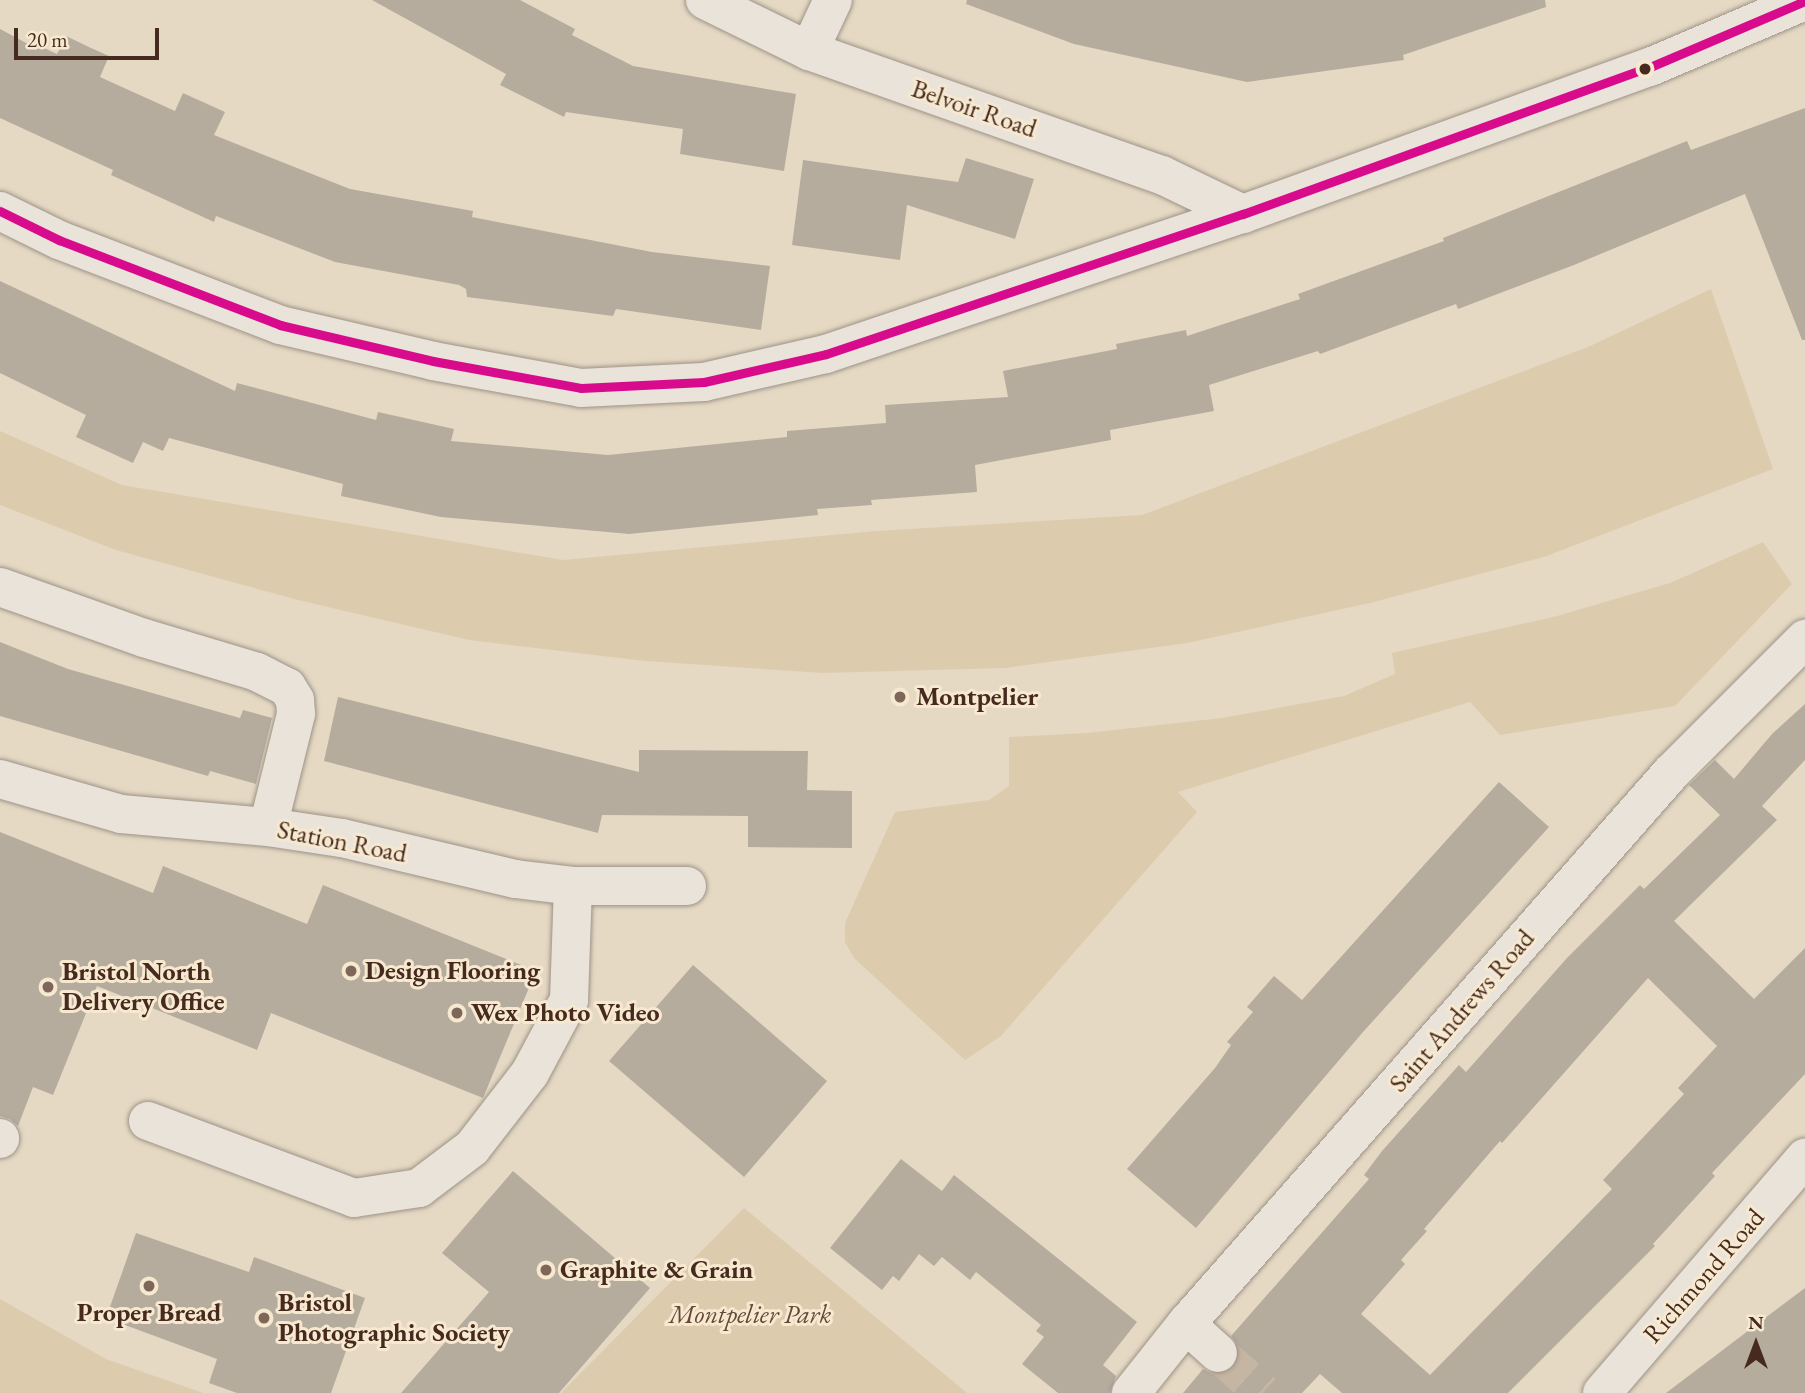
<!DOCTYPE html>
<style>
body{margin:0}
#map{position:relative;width:1805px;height:1393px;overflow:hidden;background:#e5d9c4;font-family:"EB Garamond",serif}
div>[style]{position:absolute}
.green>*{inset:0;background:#ddcbae}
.building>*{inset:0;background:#b6ac9e}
.minor-tunnel>*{height:38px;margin-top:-19px;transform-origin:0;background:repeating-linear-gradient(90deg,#c5b6a3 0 38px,transparent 0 57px)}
.roads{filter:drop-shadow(0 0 2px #9e9386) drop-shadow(0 0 2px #9e9386)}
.minor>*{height:38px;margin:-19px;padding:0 19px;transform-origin:19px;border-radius:19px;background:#e9e3d9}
.bus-1>*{height:9px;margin:-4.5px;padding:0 4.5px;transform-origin:4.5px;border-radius:4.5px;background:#d70b8c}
.dots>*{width:19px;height:19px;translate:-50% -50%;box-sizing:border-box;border:4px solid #f7e9d0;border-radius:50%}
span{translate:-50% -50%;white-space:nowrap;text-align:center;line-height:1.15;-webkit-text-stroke:6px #f7e9d0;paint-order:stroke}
.street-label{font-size:26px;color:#472a1f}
.poi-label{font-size:26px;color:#472a1f;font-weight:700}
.left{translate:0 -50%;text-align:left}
.park-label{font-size:26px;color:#644838;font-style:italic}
.north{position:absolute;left:1721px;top:1309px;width:70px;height:70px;-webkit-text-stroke:5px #f7e9d0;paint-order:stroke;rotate:0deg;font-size:19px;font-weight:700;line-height:28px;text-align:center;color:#472a1f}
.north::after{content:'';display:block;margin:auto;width:24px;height:32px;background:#472a1f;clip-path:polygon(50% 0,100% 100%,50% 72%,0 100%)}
.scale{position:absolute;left:14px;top:28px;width:145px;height:32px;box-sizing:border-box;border:4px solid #472a1f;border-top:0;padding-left:9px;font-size:21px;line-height:24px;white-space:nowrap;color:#472a1f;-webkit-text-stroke:5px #f7e9d0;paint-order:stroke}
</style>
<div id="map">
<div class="green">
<i style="clip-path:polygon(1711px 289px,1773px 469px,1544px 557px,1370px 603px,1187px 643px,1005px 668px,823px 673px,645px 661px,469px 640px,298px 600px,116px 550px,0 505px,0 431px,122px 485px,563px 560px,876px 531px,1142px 515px,1588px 347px)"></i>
<i style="clip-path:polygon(1763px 542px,1792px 584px,1675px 706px,1500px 735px,1470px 702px,1178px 792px,1197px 812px,1001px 1036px,965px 1060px,854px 958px,845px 942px,845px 923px,895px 812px,989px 800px,1009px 786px,1009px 737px,1087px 733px,1222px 718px,1344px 696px,1395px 674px,1392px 653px,1557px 616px,1670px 583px)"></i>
<i style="clip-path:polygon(744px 1208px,967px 1393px,561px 1393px)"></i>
<i style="clip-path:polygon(0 1299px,106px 1359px,203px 1393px,0 1393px)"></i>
</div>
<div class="building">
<i style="clip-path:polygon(372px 0,520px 0,575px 29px,572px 35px,633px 66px,796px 94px,784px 171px,680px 154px,683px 129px,566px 112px,564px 117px,500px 85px,506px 74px)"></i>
<i style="clip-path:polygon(967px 0,1545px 0,1546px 7px,1403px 55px,1404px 60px,1247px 82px,1074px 44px,966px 4px)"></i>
<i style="clip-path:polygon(0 29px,28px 44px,29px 41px,57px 54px,66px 36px,91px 48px,109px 56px,100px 77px,175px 111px,183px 93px,225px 112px,214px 135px,350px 189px,473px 211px,472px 217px,652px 252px,770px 266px,761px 330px,616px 309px,613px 316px,467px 297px,466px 289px,459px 285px,335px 262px,216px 216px,214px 222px,111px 175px,113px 170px,0 118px)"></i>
<i style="clip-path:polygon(1805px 108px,1805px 340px,1802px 340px,1745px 194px,1574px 265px,1458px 309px,1456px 304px,1320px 354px,1318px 351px,1209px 385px,1214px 411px,1110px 430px,1111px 440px,975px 465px,977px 492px,871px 500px,872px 505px,817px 509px,818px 515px,629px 534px,441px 517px,341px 496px,343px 484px,169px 438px,163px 451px,143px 442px,133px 463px,76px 437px,86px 415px,0 373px,0 281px,235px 391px,237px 383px,376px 420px,378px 412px,454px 429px,451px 441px,608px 455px,787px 437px,787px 431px,886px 423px,885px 405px,1008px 397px,1003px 371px,1117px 349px,1116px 344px,1186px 330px,1187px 336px,1300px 299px,1298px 294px,1444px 241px,1443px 238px,1687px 141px,1691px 150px)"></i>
<i style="clip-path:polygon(966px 158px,1034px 179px,1015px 239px,907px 205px,900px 260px,792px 245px,803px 160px,958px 182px)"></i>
<i style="clip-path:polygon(0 642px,68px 669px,240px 718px,243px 710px,272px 718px,256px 784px,210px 771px,208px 776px,0 716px)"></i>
<i style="clip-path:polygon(338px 697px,639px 772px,639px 750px,808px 751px,807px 790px,852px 791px,852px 848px,748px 847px,748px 816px,602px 815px,598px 833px,324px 761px)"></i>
<i style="clip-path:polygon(evenodd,1805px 704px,1805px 760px,1762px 806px,1777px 820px,1674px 921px,1754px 999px,1805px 948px,1805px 1074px,1712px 1173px,1715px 1176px,1653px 1244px,1655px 1246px,1508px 1393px,1342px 1393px,1320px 1374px,1302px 1393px,1183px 1393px,1203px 1369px,1213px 1374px,1224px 1374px,1235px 1367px,1239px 1358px,1239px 1347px,1231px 1336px,1369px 1179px,1364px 1175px,1382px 1151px,1459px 1065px,1466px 1072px,1567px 958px,1640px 885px,1644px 889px,1720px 815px,1689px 785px,1715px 760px,1734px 779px,1772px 734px,1805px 704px,1648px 978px,1717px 1046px,1678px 1088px,1684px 1094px,1603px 1180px,1612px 1189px,1430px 1375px,1361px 1314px,1405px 1264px,1401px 1260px,1427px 1231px,1424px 1229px,1500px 1141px,1502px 1143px,1648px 978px)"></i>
<i style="clip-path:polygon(1499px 782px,1549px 827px,1363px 1032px,1196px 1228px,1127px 1169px,1215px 1068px,1231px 1045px,1227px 1042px,1253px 1012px,1247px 1007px,1274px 976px,1302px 1000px)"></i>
<i style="clip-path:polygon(0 832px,153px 893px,163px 866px,307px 924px,323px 885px,536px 971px,483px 1098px,271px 1013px,257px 1050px,97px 986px,53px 1095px,33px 1087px,18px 1126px,10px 1119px,0 1116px)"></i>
<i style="clip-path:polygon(693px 965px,827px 1081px,744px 1177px,609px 1061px)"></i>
<i style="clip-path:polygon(901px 1159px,942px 1191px,954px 1175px,1137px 1322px,1103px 1365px,1116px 1376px,1110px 1393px,1058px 1393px,1022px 1364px,1044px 1337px,1036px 1331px,1041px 1325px,976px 1272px,970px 1280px,942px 1257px,934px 1266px,919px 1254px,899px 1281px,893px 1276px,882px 1290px,830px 1248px)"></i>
<i style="clip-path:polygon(513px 1171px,650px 1288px,559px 1393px,401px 1393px,489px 1292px,442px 1253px)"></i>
<i style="clip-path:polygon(136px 1233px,249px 1272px,254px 1257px,365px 1298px,331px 1393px,237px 1393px,209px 1383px,217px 1359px,106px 1318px)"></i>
<i style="clip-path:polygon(1805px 1288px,1805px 1393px,1666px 1393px,1773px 1312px)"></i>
</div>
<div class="minor-tunnel">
<i style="left:1218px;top:1353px;width:60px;rotate:41.6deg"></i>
</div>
<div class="roads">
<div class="minor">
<i style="left:705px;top:0;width:116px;rotate:26.1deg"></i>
<i style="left:809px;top:51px;width:374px;rotate:19.4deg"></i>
<i style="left:1162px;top:175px;width:90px;rotate:25.7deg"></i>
<i style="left:809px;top:51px;width:56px;rotate:-64.8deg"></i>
<i style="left:0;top:211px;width:66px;rotate:26.2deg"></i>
<i style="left:59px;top:240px;width:237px;rotate:21deg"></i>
<i style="left:280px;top:325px;width:157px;rotate:13.2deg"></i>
<i style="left:433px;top:361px;width:150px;rotate:10.3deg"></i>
<i style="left:581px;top:388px;width:123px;rotate:-2.8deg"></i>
<i style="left:704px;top:382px;width:125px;rotate:-12.9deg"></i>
<i style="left:826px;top:354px;width:440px;rotate:-18.6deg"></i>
<i style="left:1243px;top:214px;width:433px;rotate:-19.9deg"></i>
<i style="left:1650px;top:67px;width:168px;rotate:-23.1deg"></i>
<i style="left:0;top:587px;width:153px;rotate:19.5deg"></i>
<i style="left:144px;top:638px;width:118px;rotate:16.7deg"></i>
<i style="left:257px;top:672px;width:34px;rotate:27deg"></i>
<i style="left:287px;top:687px;width:15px;rotate:58deg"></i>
<i style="left:295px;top:700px;width:14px;rotate:86deg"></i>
<i style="left:296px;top:714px;width:116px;rotate:103.9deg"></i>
<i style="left:0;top:779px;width:126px;rotate:16.1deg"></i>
<i style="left:121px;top:814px;width:148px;rotate:5.1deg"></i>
<i style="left:268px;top:827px;width:75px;rotate:8.5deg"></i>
<i style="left:342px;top:838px;width:178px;rotate:13.3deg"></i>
<i style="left:515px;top:879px;width:58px;rotate:6.9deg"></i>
<i style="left:573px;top:886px;width:114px"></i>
<i style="left:148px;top:1121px;width:220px;rotate:20.5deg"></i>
<i style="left:354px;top:1198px;width:66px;rotate:-8.7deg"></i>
<i style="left:419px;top:1188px;width:66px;rotate:-37deg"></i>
<i style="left:472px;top:1148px;width:95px;rotate:-52.3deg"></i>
<i style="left:530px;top:1073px;width:83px;rotate:-61.9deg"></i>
<i style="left:569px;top:1000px;width:114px;rotate:-88deg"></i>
<i style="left:0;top:1138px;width:1px;rotate:90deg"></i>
<i style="left:1186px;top:1324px;width:43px;rotate:42.2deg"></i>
<i style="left:1131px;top:1393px;width:88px;rotate:-51.4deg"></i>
<i style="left:1186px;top:1324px;width:734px;rotate:-48.65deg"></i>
<i style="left:1671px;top:773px;width:190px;rotate:-45deg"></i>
<i style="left:1602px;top:1393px;width:311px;rotate:-49.2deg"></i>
</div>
</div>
<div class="bus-1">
<i style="left:0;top:211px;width:66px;rotate:26.2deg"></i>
<i style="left:59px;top:240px;width:237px;rotate:21deg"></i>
<i style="left:280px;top:325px;width:157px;rotate:13.2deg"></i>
<i style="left:433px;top:361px;width:150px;rotate:10.3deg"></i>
<i style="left:581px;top:388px;width:123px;rotate:-2.8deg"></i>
<i style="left:704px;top:382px;width:125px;rotate:-12.9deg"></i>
<i style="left:826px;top:354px;width:440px;rotate:-18.6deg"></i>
<i style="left:1243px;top:214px;width:433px;rotate:-19.9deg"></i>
<i style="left:1650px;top:67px;width:168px;rotate:-23.1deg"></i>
</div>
<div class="dots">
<i style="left:1645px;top:69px;background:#472a1f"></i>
<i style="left:900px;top:697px;background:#7e6759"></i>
<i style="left:351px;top:971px;background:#7e6759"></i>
<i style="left:48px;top:987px;background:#7e6759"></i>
<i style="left:457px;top:1013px;background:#7e6759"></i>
<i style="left:546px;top:1270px;background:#7e6759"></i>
<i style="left:149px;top:1286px;background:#7e6759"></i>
<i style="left:264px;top:1318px;background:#7e6759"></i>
</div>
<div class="street-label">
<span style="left:974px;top:109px;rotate:19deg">Belvoir Road</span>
<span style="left:342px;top:842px;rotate:11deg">Station Road</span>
<span style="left:1462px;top:1011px;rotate:-49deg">Saint Andrews Road</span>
<span style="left:1704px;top:1276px;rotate:-49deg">Richmond Road</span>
</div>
<div class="poi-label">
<span class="left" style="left:916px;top:697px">Montpelier</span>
<span class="left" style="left:365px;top:971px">Design Flooring</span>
<span class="left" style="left:62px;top:987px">Bristol North<br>Delivery Office</span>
<span class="left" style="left:471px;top:1013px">Wex Photo Video</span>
<span class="left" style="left:560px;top:1270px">Graphite &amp; Grain</span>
<span class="left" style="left:278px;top:1318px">Bristol<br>Photographic Society</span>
<span style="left:149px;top:1313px">Proper Bread</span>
</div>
<div class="park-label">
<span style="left:750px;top:1315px">Montpelier Park</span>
</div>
<div class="north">N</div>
<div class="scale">20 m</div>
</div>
